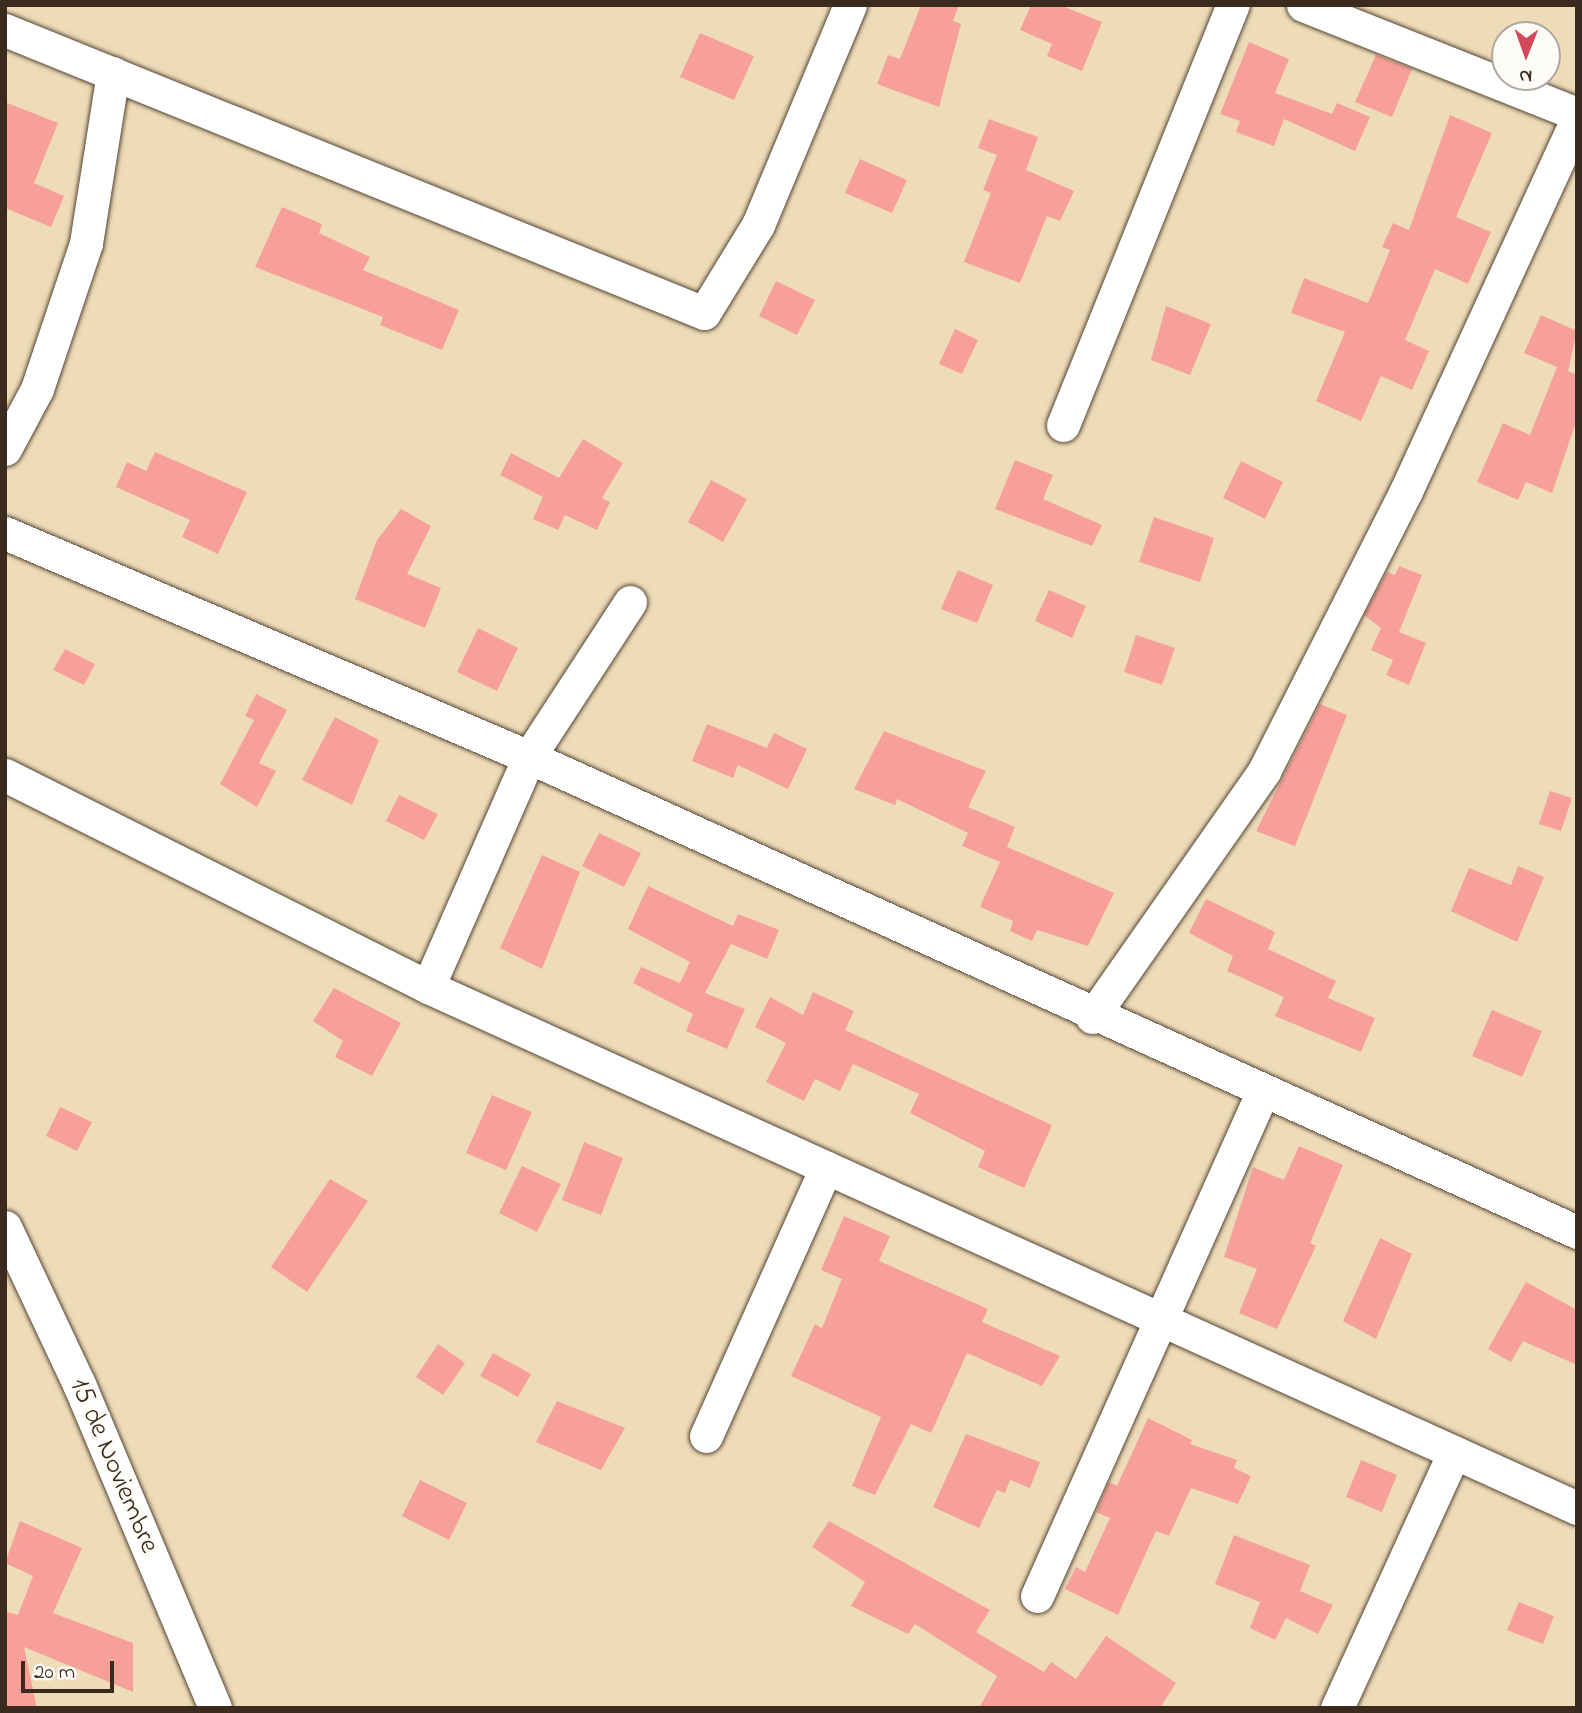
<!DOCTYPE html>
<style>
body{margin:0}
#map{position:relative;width:1582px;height:1713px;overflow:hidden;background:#eedcb9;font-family:"Indie Flower",sans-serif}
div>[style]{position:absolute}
.building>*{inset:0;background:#f7a099}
.roads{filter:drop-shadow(0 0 2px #564535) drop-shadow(0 0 2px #564535)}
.minor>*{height:33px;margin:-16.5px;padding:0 16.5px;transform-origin:16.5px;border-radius:16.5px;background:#fff}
span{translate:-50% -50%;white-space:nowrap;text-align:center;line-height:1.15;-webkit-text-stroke:6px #fdfcf7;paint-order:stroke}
.street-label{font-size:28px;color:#3b2a1e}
.frame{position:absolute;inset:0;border:7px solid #3b2a1e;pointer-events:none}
.north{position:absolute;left:1491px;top:21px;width:70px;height:70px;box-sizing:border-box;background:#fdfcf7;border:2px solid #afa8a0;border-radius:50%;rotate:181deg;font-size:19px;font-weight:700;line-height:28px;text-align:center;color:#3b2a1e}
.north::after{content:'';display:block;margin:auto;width:24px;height:32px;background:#d1495b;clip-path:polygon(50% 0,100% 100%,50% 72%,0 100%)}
.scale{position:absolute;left:21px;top:1661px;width:93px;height:32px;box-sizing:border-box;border:4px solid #3b2a1e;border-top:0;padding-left:9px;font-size:21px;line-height:24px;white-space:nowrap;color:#3b2a1e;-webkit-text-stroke:5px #fdfcf7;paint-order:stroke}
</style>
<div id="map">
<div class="building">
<i style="clip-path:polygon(921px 5px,959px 5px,953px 21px,961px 24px,939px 107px,877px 84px,888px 55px,900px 59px)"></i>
<i style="clip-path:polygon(1031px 5px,1060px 5px,1102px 22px,1082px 71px,1047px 56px,1052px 44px,1020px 30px)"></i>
<i style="clip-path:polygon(700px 33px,754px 56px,734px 100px,680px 77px)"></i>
<i style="clip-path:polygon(1249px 42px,1289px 59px,1275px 93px,1332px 114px,1337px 103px,1370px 117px,1355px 151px,1284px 119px,1274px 146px,1236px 132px,1240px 121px,1220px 114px)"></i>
<i style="clip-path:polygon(1376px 55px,1412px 69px,1392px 117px,1355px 102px)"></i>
<i style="clip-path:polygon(5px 102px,58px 123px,34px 183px,64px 196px,51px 227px,5px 208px)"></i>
<i style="clip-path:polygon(1450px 115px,1492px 133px,1456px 217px,1491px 232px,1468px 284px,1435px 269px,1405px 340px,1429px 351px,1412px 390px,1381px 376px,1361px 421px,1316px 401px,1345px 332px,1291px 313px,1304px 278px,1368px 303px,1390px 250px,1382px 247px,1393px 223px,1409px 230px)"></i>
<i style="clip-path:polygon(989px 119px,1038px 137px,1026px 170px,1074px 191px,1060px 221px,1047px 216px,1020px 283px,964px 262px,991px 193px,983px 190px,997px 155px,978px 148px)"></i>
<i style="clip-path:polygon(860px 159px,907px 180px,892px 213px,845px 193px)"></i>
<i style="clip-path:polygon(282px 207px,322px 224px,319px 233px,370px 257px,363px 270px,459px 310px,442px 350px,380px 325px,383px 317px,255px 267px)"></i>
<i style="clip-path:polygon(776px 281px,815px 300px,797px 335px,759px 316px)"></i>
<i style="clip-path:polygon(1166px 306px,1211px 324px,1190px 375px,1151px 360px)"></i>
<i style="clip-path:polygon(1541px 315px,1577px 331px,1568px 371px,1577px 375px,1577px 419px,1552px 493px,1526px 482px,1518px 500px,1477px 482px,1503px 423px,1530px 435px,1557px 367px,1524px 353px)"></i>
<i style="clip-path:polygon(955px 329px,978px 340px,962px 374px,939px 364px)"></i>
<i style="clip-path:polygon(583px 439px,623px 463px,602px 498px,610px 502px,597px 530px,565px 515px,558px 530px,533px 519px,543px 497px,500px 475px,511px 453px,559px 478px)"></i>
<i style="clip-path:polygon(155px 452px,247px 492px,218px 554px,182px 537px,190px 520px,116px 487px,127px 462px,146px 471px)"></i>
<i style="clip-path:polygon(1015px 460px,1053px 475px,1043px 499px,1102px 525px,1092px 546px,995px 509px)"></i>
<i style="clip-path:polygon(1241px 461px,1283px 482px,1265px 519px,1223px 498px)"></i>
<i style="clip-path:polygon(711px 480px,747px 499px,723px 542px,688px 522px)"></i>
<i style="clip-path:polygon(401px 509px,431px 526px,407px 574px,441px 588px,425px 628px,355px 599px,377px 540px)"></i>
<i style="clip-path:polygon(1154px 517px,1214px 538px,1200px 582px,1139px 562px)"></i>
<i style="clip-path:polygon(1399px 566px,1422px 575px,1399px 632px,1426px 643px,1409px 685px,1386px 675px,1393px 660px,1371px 650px,1381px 628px,1364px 615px,1387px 572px,1395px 575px)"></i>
<i style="clip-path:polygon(958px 570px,993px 585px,977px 623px,941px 609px)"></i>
<i style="clip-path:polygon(1049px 590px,1086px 606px,1072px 638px,1035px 621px)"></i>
<i style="clip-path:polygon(478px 628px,518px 648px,497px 691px,457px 672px)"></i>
<i style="clip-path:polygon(1136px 635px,1175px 648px,1162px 685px,1124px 672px)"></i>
<i style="clip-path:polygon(65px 649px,95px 664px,84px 685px,53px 670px)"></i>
<i style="clip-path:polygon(256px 694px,287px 710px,259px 763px,276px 771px,257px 807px,220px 784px,254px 720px,245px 716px)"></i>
<i style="clip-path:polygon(1320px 704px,1347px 715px,1295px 846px,1256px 831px)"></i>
<i style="clip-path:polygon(335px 717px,379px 740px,352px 805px,302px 780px)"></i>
<i style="clip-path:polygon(707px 724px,767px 748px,774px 733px,807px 749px,788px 789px,738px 765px,733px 778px,692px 761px)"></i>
<i style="clip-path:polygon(884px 731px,986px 771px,968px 807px,1015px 827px,1007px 847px,1114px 893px,1088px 946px,1037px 930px,1032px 941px,1010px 931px,1013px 921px,980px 907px,1000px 862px,962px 846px,968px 833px,897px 799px,895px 805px,854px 789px)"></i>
<i style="clip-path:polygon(1550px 791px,1572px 798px,1561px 831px,1539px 824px)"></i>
<i style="clip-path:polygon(399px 795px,438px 814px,424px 840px,386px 821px)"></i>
<i style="clip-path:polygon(599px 833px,641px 853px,624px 887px,582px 866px)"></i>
<i style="clip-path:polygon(542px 855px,580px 872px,542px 969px,500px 948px)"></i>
<i style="clip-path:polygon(1518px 866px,1544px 877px,1517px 942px,1451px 911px,1469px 868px,1511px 885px)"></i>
<i style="clip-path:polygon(648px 886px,733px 926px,738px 914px,779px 930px,767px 959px,731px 944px,705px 993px,745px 1009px,727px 1049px,686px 1031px,693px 1014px,633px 983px,641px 967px,680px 983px,690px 962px,628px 929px)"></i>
<i style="clip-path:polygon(1206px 899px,1275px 932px,1268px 949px,1336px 981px,1328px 998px,1375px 1018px,1361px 1052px,1275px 1016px,1284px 997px,1227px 971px,1233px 956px,1189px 933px)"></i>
<i style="clip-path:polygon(334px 988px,401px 1023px,372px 1076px,335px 1057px,343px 1041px,313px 1021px)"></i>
<i style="clip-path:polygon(813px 992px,854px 1011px,845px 1030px,1052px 1125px,1024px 1188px,978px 1167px,985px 1151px,910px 1113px,919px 1094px,853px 1064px,840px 1091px,815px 1079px,804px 1101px,766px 1082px,786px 1043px,755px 1027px,770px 997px,803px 1015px)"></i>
<i style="clip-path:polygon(1492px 1010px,1542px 1031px,1522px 1077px,1472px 1056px)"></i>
<i style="clip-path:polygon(492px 1095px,532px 1112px,506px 1170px,466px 1153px)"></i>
<i style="clip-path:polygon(60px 1107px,92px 1122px,77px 1151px,46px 1136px)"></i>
<i style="clip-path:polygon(584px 1142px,623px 1158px,601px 1215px,562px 1200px)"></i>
<i style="clip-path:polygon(1299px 1146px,1343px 1165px,1310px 1243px,1316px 1246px,1277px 1329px,1239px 1313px,1257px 1269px,1224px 1257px,1253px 1167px,1284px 1180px)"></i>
<i style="clip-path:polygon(522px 1166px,561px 1184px,537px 1232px,499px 1213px)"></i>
<i style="clip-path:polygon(330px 1179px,368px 1201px,307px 1292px,271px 1267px)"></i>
<i style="clip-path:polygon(844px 1216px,890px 1236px,879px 1261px,988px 1309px,982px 1322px,1060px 1356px,1042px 1386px,967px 1353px,931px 1433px,911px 1424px,875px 1495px,852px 1486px,881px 1417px,791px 1376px,815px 1324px,822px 1328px,842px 1279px,821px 1270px)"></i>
<i style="clip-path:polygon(1380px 1238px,1412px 1254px,1376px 1339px,1343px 1321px)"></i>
<i style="clip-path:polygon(1526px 1282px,1577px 1310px,1577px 1365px,1523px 1341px,1511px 1362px,1488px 1349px)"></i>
<i style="clip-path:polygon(438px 1344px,465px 1363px,443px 1395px,416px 1377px)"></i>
<i style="clip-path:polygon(493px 1353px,531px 1374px,518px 1397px,480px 1376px)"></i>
<i style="clip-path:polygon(557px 1401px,625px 1428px,601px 1470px,536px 1442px)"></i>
<i style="clip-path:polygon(1148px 1418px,1192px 1440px,1190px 1444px,1237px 1460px,1234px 1468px,1251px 1476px,1238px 1504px,1191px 1488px,1169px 1536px,1156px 1531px,1118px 1615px,1065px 1589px,1076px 1567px,1085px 1572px,1110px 1518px,1096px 1512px,1109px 1482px,1117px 1486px)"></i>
<i style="clip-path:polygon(966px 1434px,1040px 1462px,1030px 1488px,1010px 1480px,1005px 1493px,997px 1490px,979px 1528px,933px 1507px)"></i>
<i style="clip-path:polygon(1361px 1460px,1397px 1475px,1382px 1512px,1346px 1497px)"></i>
<i style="clip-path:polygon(420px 1480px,467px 1503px,449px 1540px,402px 1516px)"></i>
<i style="clip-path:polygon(20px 1521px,82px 1548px,53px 1613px,133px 1643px,133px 1692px,24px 1647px,37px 1708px,5px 1708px,5px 1611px,18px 1615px,33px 1576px,5px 1563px)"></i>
<i style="clip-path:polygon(829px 1521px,990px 1610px,976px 1632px,1044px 1672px,1051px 1662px,1076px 1679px,1106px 1636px,1176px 1683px,1160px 1708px,979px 1708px,997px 1676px,915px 1624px,908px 1634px,851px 1606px,865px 1582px,812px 1547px)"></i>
<i style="clip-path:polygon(1234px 1535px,1310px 1565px,1300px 1591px,1333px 1605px,1318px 1634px,1286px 1618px,1275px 1640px,1250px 1628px,1260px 1602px,1215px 1584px)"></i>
<i style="clip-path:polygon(1519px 1602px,1554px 1616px,1543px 1644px,1507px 1630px)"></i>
</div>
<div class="roads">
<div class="minor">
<i style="left:1303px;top:5px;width:295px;rotate:21.7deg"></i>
<i style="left:5px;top:30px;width:754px;rotate:22.04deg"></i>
<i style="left:704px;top:313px;width:103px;rotate:-58.5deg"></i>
<i style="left:758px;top:225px;width:238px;rotate:-67.3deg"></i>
<i style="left:1063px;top:425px;width:453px;rotate:-68deg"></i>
<i style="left:5px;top:449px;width:68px;rotate:-61.9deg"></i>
<i style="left:37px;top:389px;width:154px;rotate:-71.4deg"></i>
<i style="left:86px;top:243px;width:172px;rotate:-81deg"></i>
<i style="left:5px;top:533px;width:570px;rotate:23.15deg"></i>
<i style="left:529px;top:757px;width:1151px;rotate:24.38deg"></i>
<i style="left:5px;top:775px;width:473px;rotate:26.6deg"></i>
<i style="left:428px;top:987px;width:1262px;rotate:24.39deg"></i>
<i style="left:428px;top:987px;width:251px;rotate:-66.3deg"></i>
<i style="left:529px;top:757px;width:185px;rotate:-56.9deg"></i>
<i style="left:1092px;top:1017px;width:300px;rotate:-55deg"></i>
<i style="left:1264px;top:771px;width:314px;rotate:-63.1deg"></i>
<i style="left:1406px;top:491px;width:409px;rotate:-65.3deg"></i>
<i style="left:5px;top:1227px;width:174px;rotate:64.8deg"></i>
<i style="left:79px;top:1384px;width:351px;rotate:67.2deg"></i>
<i style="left:706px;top:1436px;width:294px;rotate:-65.9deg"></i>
<i style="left:1037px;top:1596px;width:551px;rotate:-65.9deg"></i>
<i style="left:1337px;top:1708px;width:281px;rotate:-65.4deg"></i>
</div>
</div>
<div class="street-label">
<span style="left:113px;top:1466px;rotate:67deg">15 de Noviembre</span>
</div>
<div class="frame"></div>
<div class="north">N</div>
<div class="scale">20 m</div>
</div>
